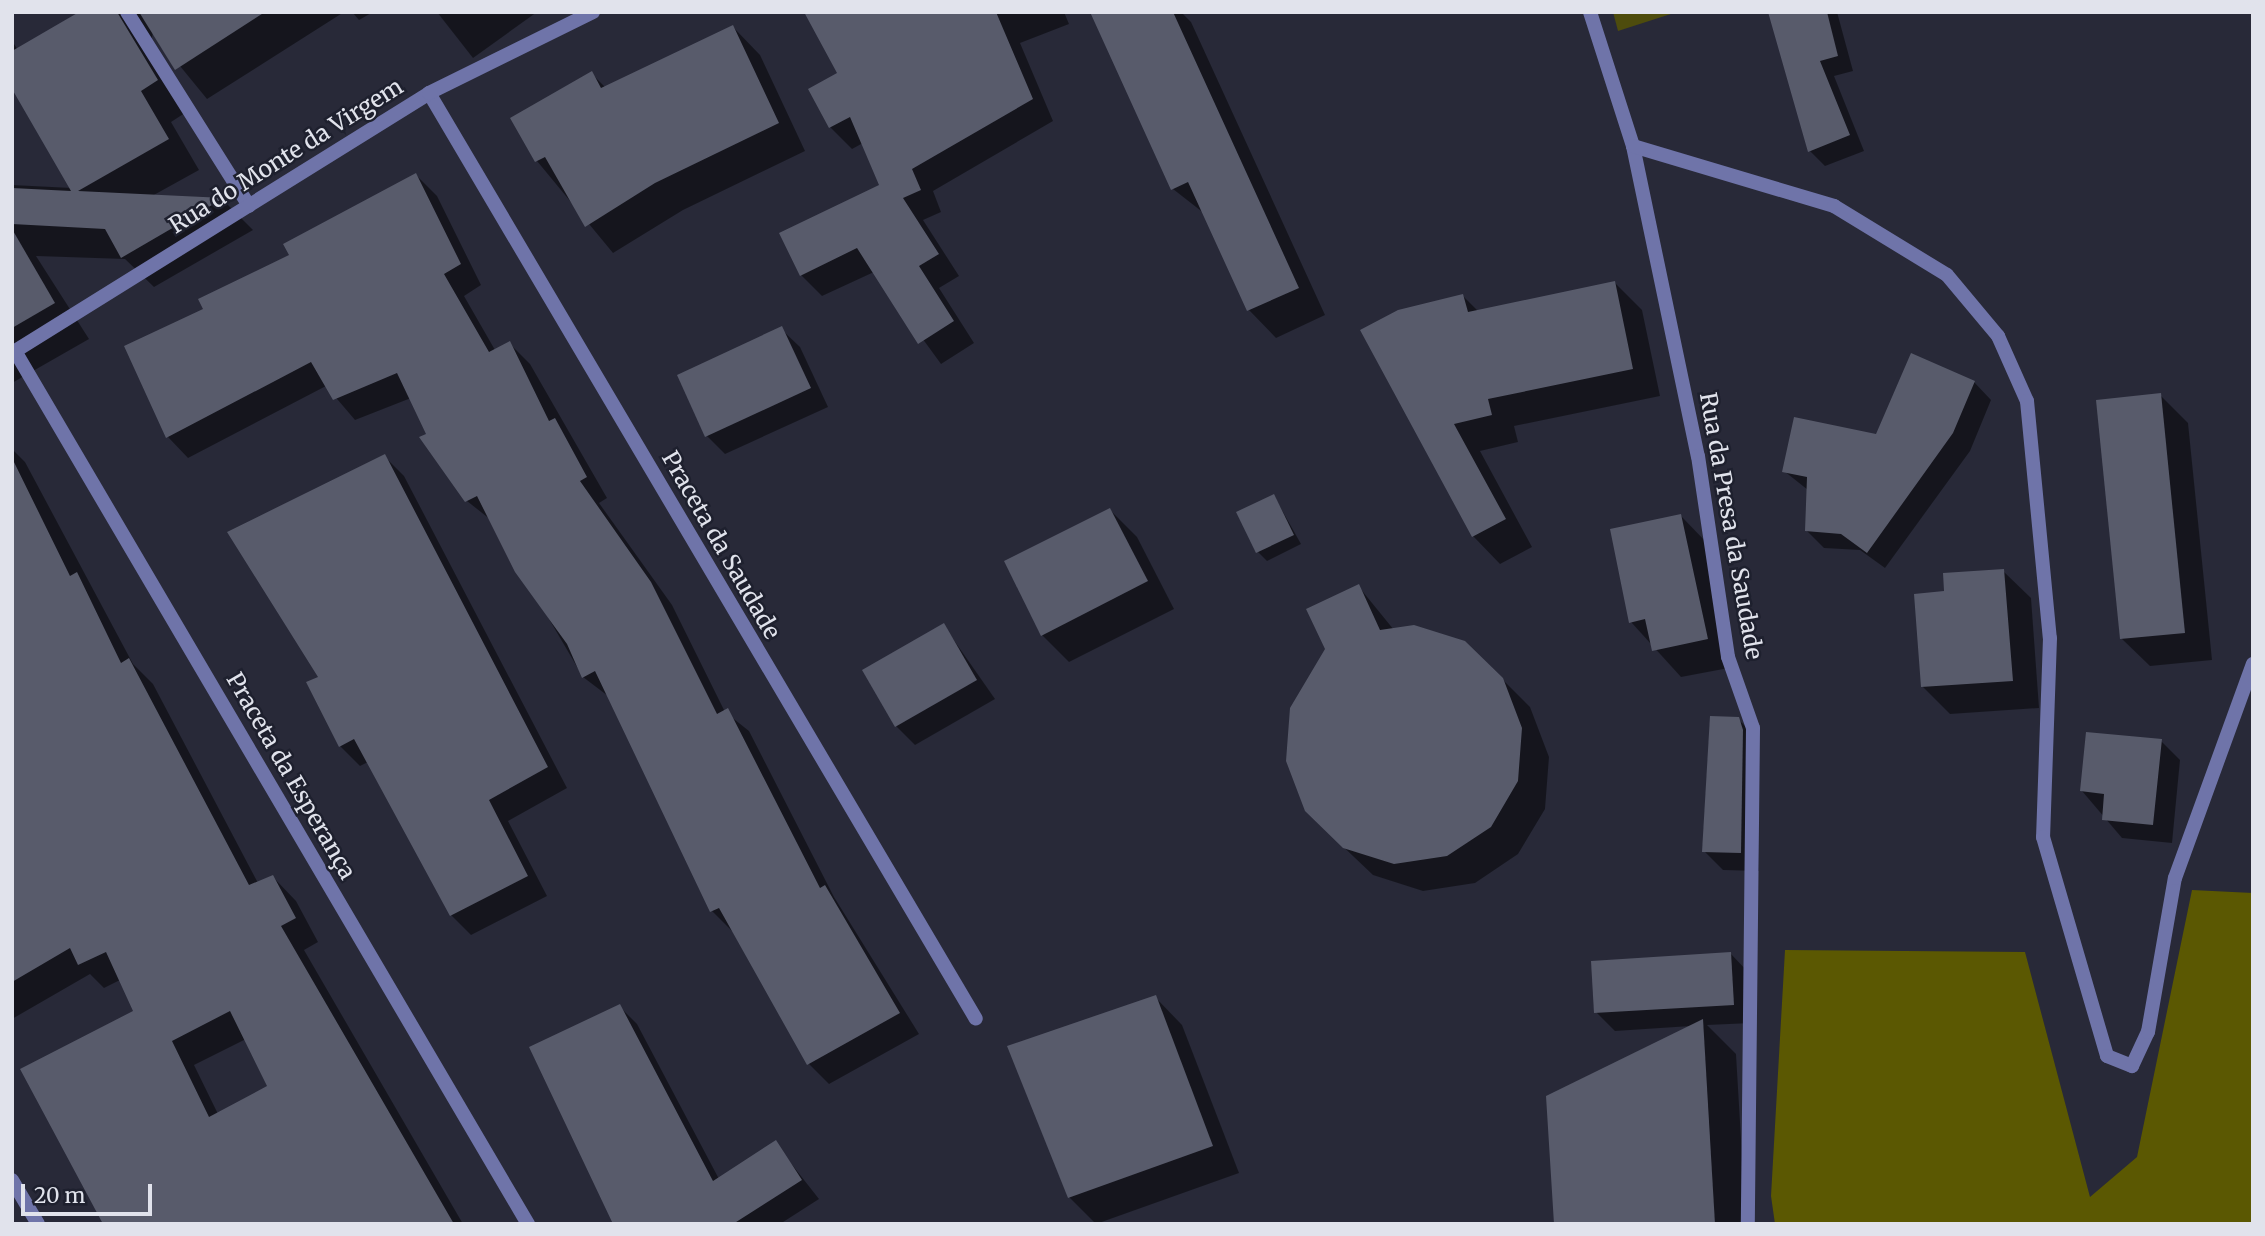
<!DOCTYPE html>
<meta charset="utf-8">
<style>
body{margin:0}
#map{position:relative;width:2265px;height:1236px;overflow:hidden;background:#282938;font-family:Merriweather,serif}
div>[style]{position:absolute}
.green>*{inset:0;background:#4e4c0d}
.forest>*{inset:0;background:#5b5802}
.shadow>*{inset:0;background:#0007}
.building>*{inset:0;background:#585b6b}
.street>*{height:14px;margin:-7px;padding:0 7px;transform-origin:7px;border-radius:7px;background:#6f74a9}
span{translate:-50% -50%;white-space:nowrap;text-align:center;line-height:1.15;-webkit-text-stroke:5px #1e202e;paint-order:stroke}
.street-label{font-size:23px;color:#e1e3ec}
.frame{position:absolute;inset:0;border:14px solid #e1e3ec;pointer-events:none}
.scale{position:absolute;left:21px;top:1184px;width:131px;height:32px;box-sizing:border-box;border:4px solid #e1e3ec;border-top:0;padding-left:9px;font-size:21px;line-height:24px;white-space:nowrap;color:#e1e3ec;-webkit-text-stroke:5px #1e202e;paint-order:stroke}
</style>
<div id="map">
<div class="green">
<i style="clip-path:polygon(1613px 12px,1677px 12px,1618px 31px)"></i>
</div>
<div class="forest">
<i style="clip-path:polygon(2192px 890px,2253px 893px,2253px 1224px,1775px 1224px,1771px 1196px,1785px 950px,2025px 952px,2090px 1197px,2137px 1157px)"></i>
</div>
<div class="shadow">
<i style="clip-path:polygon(79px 12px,344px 12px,207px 99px,153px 33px,149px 49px,188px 111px,171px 122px,199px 170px,152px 196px,223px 200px,253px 230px,154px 287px,125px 259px,36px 256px,89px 339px,12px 383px,12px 185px,72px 188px,12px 86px,12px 41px,18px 50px)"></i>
<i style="clip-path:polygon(352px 12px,373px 12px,359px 20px)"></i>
<i style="clip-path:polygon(437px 12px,537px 12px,473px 58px)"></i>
<i style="clip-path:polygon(806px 12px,1064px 12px,1069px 24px,1020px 43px,1053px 121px,933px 191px,941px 212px,923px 220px,959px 276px,939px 288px,974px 343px,941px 364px,874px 272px,822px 296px,801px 275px,881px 186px,863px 143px,852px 149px,830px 127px,839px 74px)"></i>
<i style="clip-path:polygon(1124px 12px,1181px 12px,1191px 22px,1325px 315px,1276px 338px,1249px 310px,1205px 214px,1173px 189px)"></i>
<i style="clip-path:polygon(1770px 12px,1837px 12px,1853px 71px,1834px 76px,1864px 151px,1825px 166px,1810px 151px)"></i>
<i style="clip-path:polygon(733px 27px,760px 55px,805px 151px,683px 210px,613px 253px,537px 161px,513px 119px,591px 73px,605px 87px)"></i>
<i style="clip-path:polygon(416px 175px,437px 196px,481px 285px,464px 296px,495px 350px,509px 343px,530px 364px,607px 498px,599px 503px,672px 605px,725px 712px,749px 731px,834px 897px,919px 1034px,829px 1084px,808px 1063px,733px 932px,712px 911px,608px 696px,583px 677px,491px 520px,467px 501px,411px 398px,355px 420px,326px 386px,188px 458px,168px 437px,126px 347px,205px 310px)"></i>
<i style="clip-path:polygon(1615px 283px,1642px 310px,1660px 396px,1514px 426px,1518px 442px,1480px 451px,1532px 547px,1500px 564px,1473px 536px,1362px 331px,1463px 296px,1478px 311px)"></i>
<i style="clip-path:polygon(781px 329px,800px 347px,828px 407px,725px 454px,707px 436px)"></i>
<i style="clip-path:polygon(1974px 382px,1991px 400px,1970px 451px,1885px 568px,1860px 550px,1824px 548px,1807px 531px,1808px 490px,1784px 471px,1877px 436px)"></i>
<i style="clip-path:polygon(2160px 395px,2188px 423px,2212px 660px,2150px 666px,2122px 639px)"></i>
<i style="clip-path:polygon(evenodd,12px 449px,25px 462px,133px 664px,153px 684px,258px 883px,273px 877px,296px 901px,318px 942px,304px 950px,463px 1224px,105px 1224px,135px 1012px,120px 980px,104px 988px,90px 974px,12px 1019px,12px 449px,246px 1039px,270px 1087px,218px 1114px,194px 1065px,246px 1039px)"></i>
<i style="clip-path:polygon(384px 456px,404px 476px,567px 788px,508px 821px,547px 896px,471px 935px,451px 915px,368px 762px,360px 766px,340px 746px,320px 677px)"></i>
<i style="clip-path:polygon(1274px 496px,1301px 544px,1267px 561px,1258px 552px)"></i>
<i style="clip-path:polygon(1110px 510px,1137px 537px,1174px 609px,1069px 662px,1042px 635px)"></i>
<i style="clip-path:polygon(1681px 516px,1708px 544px,1734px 667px,1681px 677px,1631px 622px)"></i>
<i style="clip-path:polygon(2003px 571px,2031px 598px,2039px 708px,1950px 714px,1923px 687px,1946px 593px)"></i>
<i style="clip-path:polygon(1359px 587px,1394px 630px,1502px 679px,1530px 707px,1549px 757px,1545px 809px,1518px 854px,1475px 883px,1423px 891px,1373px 875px,1334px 838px,1327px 649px)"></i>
<i style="clip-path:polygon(944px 626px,995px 699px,915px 745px,896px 726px,865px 671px)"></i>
<i style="clip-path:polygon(1738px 719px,1757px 738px,1759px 871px,1723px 870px,1704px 851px)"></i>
<i style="clip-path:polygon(2161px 741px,2180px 760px,2172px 843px,2122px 838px,2082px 791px)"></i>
<i style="clip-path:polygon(1731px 954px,1749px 973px,1752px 1023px,1707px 1025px,1736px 1054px,1746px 1224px,1556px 1224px,1691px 1026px,1615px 1031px,1596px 1012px)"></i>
<i style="clip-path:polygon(1155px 997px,1182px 1025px,1239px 1173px,1096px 1224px,1069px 1197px)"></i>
<i style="clip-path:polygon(619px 1006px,637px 1024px,719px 1179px,775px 1143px,819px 1199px,780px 1224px,627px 1224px)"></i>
</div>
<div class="building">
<i style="clip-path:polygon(79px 12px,117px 12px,158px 80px,141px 91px,169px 139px,78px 191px,224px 198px,121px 258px,105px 229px,12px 224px,12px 188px,71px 191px,12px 89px,12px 51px)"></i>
<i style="clip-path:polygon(139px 12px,265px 12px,175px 70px)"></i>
<i style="clip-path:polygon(804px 12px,996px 12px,1033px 99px,912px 169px,921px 190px,903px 198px,939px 254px,919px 266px,954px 321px,918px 344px,857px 248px,800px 276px,779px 233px,879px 185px,850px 117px,829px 128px,808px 89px,837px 73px)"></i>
<i style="clip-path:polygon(1090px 12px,1173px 12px,1299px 288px,1247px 311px,1188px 182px,1171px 190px)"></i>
<i style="clip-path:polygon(1768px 12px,1827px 12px,1838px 56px,1820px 61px,1850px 135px,1808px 152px)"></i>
<i style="clip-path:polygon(733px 25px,779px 123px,655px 183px,585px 227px,545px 157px,535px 162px,510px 118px,592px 71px,601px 88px)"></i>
<i style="clip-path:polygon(416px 173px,461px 264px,444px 274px,489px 352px,510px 341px,549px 421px,555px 418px,587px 477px,580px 481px,651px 582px,717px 714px,728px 708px,820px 888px,825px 885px,900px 1013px,807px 1065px,719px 908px,710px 912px,595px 671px,582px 678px,567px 644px,515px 572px,477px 496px,465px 502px,419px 437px,426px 434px,397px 373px,333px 400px,311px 362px,166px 438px,124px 346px,203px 309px,198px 299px,289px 255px,283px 244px)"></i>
<i style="clip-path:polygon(12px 229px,55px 303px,12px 328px)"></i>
<i style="clip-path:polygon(1615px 281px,1633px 369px,1488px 399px,1492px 415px,1454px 424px,1506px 519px,1472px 537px,1360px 330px,1398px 310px,1463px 294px,1468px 312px)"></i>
<i style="clip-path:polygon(782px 326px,811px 388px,705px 437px,677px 375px)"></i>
<i style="clip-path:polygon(1911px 353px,1975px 381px,1953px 433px,1867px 553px,1841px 534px,1805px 531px,1807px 477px,1782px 472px,1794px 417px,1876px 434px)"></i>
<i style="clip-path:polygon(2161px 393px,2185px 633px,2120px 639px,2096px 400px)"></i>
<i style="clip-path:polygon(385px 454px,548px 767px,489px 800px,528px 876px,450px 916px,354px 739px,339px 747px,306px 682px,318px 677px,227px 532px)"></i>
<i style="clip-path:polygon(evenodd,12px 458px,70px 576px,77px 572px,121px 663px,129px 658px,249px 885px,273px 875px,296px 918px,281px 926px,454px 1224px,103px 1224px,20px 1069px,133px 1011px,106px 952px,78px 965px,70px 948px,12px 982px,12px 458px,230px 1011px,267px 1086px,209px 1117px,172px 1041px,230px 1011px)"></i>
<i style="clip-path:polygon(1274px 494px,1294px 535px,1256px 553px,1236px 512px)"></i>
<i style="clip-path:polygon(1110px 508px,1148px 581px,1041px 636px,1004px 561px)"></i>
<i style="clip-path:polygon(1681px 514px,1708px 639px,1652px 651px,1645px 619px,1629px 623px,1610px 529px)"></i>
<i style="clip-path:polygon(2004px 569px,2013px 681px,1921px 687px,1914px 594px,1944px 591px,1943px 573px)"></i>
<i style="clip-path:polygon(1359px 584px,1380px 630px,1414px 625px,1465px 641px,1503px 678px,1522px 728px,1518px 781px,1491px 827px,1447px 856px,1394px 864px,1343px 848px,1305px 811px,1286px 761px,1290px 708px,1325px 649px,1306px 609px)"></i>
<i style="clip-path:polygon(944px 623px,977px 680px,895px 727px,862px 670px)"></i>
<i style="clip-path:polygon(1710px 716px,1739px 717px,1743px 730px,1741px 853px,1702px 852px)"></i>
<i style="clip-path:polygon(2086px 732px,2162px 739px,2153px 825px,2102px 820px,2104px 794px,2080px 791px)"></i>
<i style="clip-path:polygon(1731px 952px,1734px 1005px,1594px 1013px,1591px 961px)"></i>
<i style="clip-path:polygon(1156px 995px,1213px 1146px,1068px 1198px,1007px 1046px)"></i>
<i style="clip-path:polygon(620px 1004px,713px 1181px,776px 1140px,802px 1180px,733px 1224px,613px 1224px,529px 1047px)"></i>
<i style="clip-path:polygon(1703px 1019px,1715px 1224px,1554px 1224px,1546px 1096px)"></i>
</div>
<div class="street">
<i style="left:127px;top:12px;width:229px;rotate:57.8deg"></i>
<i style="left:1590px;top:12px;width:141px;rotate:72.2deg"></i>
<i style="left:1633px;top:146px;width:317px;rotate:78.2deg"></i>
<i style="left:1698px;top:456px;width:203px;rotate:81.5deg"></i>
<i style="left:1728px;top:657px;width:75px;rotate:70.6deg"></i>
<i style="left:1753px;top:728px;width:496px;rotate:90.6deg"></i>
<i style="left:429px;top:93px;width:1075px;rotate:59.43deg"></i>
<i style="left:1633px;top:146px;width:210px;rotate:16.6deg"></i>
<i style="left:1834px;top:206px;width:132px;rotate:31.4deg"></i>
<i style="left:1947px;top:275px;width:80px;rotate:50.1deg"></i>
<i style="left:1998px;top:336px;width:71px;rotate:66deg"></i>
<i style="left:2027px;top:401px;width:238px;rotate:84.5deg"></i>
<i style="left:2050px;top:638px;width:199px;rotate:92deg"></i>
<i style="left:2043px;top:837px;width:228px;rotate:73.7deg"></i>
<i style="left:2107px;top:1056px;width:27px;rotate:22deg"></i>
<i style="left:2132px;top:1066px;width:38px;rotate:-65deg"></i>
<i style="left:2148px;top:1032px;width:156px;rotate:-80.1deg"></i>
<i style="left:2175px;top:878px;width:228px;rotate:-70deg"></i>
<i style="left:15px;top:351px;width:1013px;rotate:59.56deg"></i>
<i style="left:12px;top:353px;width:491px;rotate:-31.9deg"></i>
<i style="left:429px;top:93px;width:183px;rotate:-26.3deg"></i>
<i style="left:12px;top:1180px;width:51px;rotate:59.4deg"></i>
</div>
<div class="street-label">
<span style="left:286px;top:156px;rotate:-32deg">Rua do Monte da Virgem</span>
<span style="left:1731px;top:526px;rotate:80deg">Rua da Presa da Saudade</span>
<span style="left:721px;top:545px;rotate:60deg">Praceta da Saudade</span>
<span style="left:291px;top:776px;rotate:60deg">Praceta da Esperança</span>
</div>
<div class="frame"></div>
<div class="scale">20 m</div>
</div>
